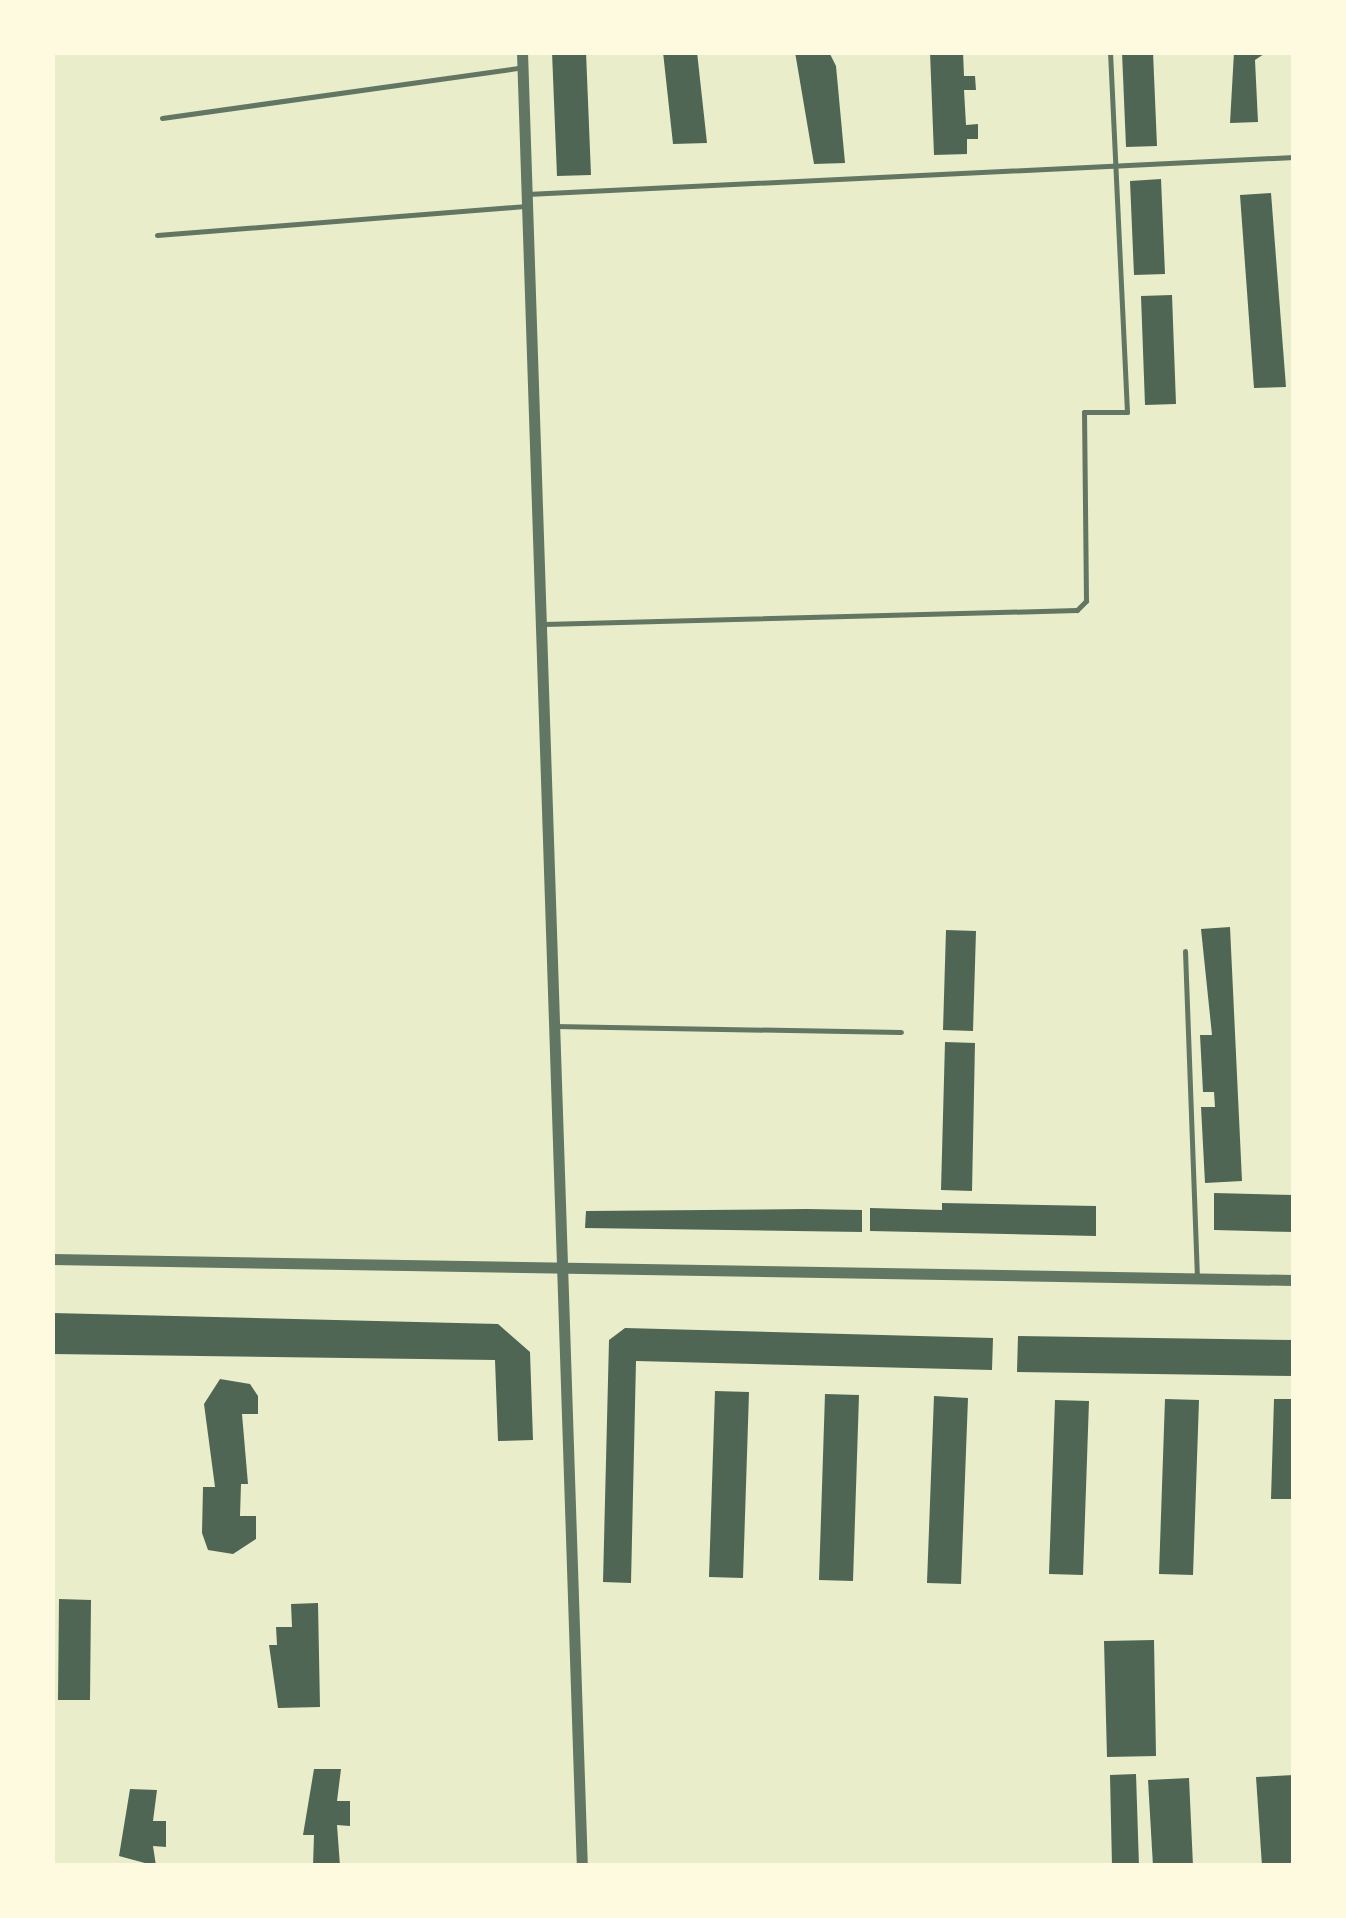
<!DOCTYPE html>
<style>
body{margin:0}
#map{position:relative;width:1346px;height:1918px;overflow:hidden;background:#e9edc9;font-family:"Work Sans",sans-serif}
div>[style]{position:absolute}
.building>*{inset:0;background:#4f6655}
.service>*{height:5px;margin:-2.5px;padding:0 2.5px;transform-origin:2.5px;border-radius:2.5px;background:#617663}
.tertiary>*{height:11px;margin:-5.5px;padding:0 5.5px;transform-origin:5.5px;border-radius:5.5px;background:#617663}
span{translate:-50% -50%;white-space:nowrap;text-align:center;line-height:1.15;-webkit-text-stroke:9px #fefae0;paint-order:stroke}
.frame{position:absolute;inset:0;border:55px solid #fefae0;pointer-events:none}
</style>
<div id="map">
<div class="building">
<i style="clip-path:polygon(552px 52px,586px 52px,591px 175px,557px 176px)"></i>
<i style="clip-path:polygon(663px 52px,697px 52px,707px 143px,673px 144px)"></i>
<i style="clip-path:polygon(795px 52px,829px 52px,836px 66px,845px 163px,814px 164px)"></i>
<i style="clip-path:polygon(930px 52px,963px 52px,964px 76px,975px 76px,976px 90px,964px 90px,966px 125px,978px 124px,978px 139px,967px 139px,967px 154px,934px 155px)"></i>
<i style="clip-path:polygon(1122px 52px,1153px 52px,1157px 146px,1126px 147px)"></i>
<i style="clip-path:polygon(1234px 52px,1267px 52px,1255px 60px,1258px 122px,1230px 123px)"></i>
<i style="clip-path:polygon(1161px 179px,1165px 274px,1134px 275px,1130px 181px)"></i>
<i style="clip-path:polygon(1271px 193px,1286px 387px,1254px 388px,1240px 195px)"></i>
<i style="clip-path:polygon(1172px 295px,1176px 404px,1145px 405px,1141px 296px)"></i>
<i style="clip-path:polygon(1230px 927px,1242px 1181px,1205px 1183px,1201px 1107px,1215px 1107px,1214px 1092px,1203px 1092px,1200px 1035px,1212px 1035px,1201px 929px)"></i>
<i style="clip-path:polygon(946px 930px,976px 931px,973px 1031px,943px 1030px)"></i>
<i style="clip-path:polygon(945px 1042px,975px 1043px,972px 1191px,941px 1190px)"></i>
<i style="clip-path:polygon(1214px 1193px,1294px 1195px,1294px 1232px,1214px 1230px)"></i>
<i style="clip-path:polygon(942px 1203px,1096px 1206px,1096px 1236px,870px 1231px,870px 1208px,942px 1210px)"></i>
<i style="clip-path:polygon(807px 1209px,862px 1210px,862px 1232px,585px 1228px,586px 1211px)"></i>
<i style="clip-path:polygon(52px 1313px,498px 1324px,530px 1352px,533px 1440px,498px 1441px,495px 1360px,52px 1354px)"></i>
<i style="clip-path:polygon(625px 1328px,993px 1338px,992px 1370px,636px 1361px,631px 1583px,603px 1582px,609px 1340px)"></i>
<i style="clip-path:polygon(1018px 1336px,1294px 1340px,1294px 1376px,1017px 1372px)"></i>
<i style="clip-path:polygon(220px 1379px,250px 1384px,258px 1396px,258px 1414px,242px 1414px,248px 1484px,241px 1484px,240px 1516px,256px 1516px,256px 1539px,233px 1554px,208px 1550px,202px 1533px,203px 1487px,215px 1487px,204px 1404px)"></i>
<i style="clip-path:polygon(715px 1391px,749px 1392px,743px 1578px,709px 1577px)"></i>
<i style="clip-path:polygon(825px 1394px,859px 1395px,853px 1581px,819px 1580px)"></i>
<i style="clip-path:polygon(934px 1396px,968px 1398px,961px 1584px,927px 1583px)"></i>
<i style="clip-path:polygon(1165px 1399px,1199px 1400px,1193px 1575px,1159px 1574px)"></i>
<i style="clip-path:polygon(1274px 1399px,1294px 1399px,1294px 1499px,1271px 1499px)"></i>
<i style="clip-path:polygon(1055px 1400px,1089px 1401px,1083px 1575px,1049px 1574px)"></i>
<i style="clip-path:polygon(59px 1599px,91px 1600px,90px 1700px,58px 1700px)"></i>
<i style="clip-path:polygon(318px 1603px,320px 1707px,278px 1708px,269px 1645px,277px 1645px,276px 1627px,292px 1627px,291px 1604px)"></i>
<i style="clip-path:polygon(1154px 1640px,1156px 1756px,1107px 1757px,1104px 1641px)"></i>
<i style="clip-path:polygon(314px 1769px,341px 1769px,337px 1801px,350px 1801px,350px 1826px,337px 1825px,340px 1866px,313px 1866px,314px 1835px,303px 1835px)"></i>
<i style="clip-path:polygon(1136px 1774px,1139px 1866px,1112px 1866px,1110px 1775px)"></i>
<i style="clip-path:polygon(1294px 1775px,1294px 1866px,1262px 1866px,1256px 1777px)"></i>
<i style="clip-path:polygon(1189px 1778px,1193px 1866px,1153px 1866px,1148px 1780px)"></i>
<i style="clip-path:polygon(130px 1789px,157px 1790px,153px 1821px,166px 1821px,166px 1847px,153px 1846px,156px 1866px,119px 1856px)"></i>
</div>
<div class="service">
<i style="left:162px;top:118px;width:360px;rotate:-8deg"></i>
<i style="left:527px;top:194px;width:768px;rotate:-2.76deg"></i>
<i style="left:157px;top:235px;width:368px;rotate:-4.5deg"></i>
<i style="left:544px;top:624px;width:533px;rotate:-1.5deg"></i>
<i style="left:1077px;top:610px;width:13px;rotate:-45deg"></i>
<i style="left:1086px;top:601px;width:189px;rotate:-90.6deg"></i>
<i style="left:1084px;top:412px;width:43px"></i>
<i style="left:1127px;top:412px;width:360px;rotate:-92.7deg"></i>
<i style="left:1185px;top:951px;width:326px;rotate:87.9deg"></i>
<i style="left:554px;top:1026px;width:347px;rotate:1deg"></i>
</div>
<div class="tertiary">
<i style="left:522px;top:52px;width:1815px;rotate:88.11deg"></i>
<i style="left:52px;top:1259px;width:1242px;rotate:0.97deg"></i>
</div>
<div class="frame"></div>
</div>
